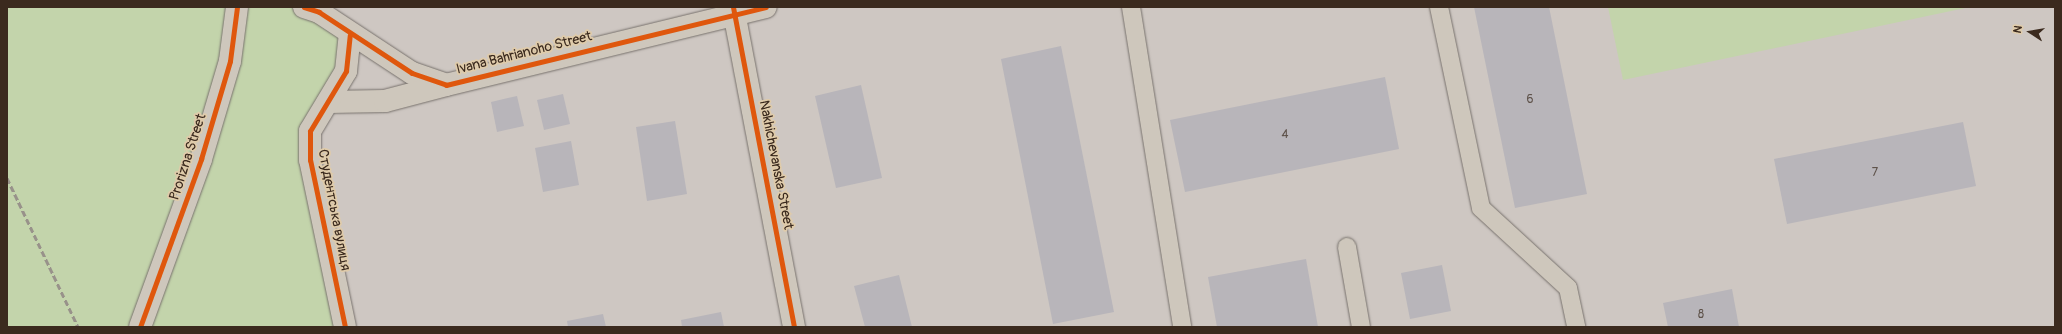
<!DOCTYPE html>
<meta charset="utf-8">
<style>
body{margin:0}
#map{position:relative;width:2062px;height:334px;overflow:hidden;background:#cec7c2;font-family:Pangolin,sans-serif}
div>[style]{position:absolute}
.green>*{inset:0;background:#c3d4ab}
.building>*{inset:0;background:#b8b5ba}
.roads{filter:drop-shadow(0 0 1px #78726d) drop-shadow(0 0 1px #78726d)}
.service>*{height:18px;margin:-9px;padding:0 9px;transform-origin:9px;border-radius:9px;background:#cec7bc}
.minor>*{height:22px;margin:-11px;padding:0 11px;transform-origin:11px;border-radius:11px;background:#cec7bc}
.rail>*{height:3px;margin-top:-1.5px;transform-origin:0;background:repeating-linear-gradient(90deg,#98928a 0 6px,transparent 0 9px)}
.cycleway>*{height:5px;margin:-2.5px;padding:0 2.5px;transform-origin:2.5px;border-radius:2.5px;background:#df570d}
span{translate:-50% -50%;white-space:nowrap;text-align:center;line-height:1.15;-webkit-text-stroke:3.5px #dfcbaa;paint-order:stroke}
.number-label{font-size:12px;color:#5e524a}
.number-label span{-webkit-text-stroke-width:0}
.street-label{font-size:14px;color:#3b2a1e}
.frame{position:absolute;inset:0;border:8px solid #3b2a1e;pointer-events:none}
.north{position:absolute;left:2010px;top:12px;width:40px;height:40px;-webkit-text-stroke:3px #dfcbaa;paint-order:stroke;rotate:282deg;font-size:11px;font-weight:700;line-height:16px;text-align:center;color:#3b2a1e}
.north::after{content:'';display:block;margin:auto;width:14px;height:18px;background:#3b2a1e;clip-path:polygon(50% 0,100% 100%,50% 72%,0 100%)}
</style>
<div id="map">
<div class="green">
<i style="clip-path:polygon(7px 7px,304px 7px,350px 35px,310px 131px,345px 327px,7px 327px)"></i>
<i style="clip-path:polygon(1608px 7px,1970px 7px,1623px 80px)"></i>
</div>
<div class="building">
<i style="clip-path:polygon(1474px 7px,1549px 7px,1587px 194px,1515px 208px)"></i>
<i style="clip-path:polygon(1061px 46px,1114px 312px,1053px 324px,1001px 59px)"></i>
<i style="clip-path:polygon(1385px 77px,1399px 149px,1185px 192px,1170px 120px)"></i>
<i style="clip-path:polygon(861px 85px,882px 178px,836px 188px,815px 96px)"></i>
<i style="clip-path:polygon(563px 94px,570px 124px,544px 130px,537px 100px)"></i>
<i style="clip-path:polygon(517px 96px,524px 126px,497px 132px,491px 102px)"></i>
<i style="clip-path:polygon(675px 121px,687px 194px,647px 201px,636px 127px)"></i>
<i style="clip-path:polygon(1963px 122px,1976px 186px,1787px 224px,1774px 159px)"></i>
<i style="clip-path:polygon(571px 141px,579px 185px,543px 192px,535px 148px)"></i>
<i style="clip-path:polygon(1306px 259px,1318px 327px,1217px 327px,1208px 277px)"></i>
<i style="clip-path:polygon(1442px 265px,1451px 311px,1410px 319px,1401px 273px)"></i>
<i style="clip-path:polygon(899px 275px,912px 327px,865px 327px,854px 286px)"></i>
<i style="clip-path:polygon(1732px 289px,1739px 327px,1668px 327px,1663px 303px)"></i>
<i style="clip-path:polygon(721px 312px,724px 327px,682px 327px,681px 320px)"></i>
<i style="clip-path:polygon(603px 314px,606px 327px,568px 327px,567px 321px)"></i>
</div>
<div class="roads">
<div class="service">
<i style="left:1131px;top:7px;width:324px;rotate:80.9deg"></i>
<i style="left:1439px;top:7px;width:205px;rotate:78.2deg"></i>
<i style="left:1481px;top:208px;width:118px;rotate:42.6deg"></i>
<i style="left:1568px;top:288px;width:40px;rotate:78deg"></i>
<i style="left:1347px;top:247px;width:81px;rotate:80.1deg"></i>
</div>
<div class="minor">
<i style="left:304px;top:7px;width:16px;rotate:18deg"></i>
<i style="left:319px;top:12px;width:111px;rotate:33.3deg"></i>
<i style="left:412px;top:73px;width:36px;rotate:19deg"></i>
<i style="left:446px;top:85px;width:329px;rotate:-13.7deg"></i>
<i style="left:733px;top:7px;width:326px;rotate:79.2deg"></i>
<i style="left:328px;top:102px;width:57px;rotate:-1deg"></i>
<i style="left:385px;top:101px;width:63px;rotate:-14.7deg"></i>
<i style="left:140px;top:327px;width:179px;rotate:-70deg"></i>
<i style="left:201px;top:159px;width:102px;rotate:-73.5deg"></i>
<i style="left:230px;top:61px;width:54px;rotate:-82.6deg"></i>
<i style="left:345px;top:327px;width:171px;rotate:-101.8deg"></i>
<i style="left:310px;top:160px;width:29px;rotate:-90deg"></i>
<i style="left:310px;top:131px;width:70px;rotate:-59deg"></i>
<i style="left:346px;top:71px;width:36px;rotate:-84deg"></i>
</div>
</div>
<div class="rail">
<i style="left:7px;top:178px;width:165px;rotate:64.5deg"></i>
</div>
<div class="cycleway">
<i style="left:304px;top:7px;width:16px;rotate:18deg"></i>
<i style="left:319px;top:12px;width:111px;rotate:33.3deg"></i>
<i style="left:412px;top:73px;width:36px;rotate:19deg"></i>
<i style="left:446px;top:85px;width:329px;rotate:-13.7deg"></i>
<i style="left:733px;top:7px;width:326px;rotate:79.2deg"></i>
<i style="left:140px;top:327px;width:179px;rotate:-70deg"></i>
<i style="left:201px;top:159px;width:102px;rotate:-73.5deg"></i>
<i style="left:230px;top:61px;width:54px;rotate:-82.6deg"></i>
<i style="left:345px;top:327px;width:171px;rotate:-101.8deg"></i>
<i style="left:310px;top:160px;width:29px;rotate:-90deg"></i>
<i style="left:310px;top:131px;width:70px;rotate:-59deg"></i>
<i style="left:346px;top:71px;width:36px;rotate:-84deg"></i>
</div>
<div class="number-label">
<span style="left:1530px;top:100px">6</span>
<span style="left:1285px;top:135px">4</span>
<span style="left:1875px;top:173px">7</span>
<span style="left:1701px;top:315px">8</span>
</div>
<div class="street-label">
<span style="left:524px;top:53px;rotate:-14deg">Ivana Bahrianoho Street</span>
<span style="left:188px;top:157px;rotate:-72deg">Prorizna Street</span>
<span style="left:776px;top:165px;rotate:79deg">Nakhichevanska Street</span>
<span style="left:334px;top:210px;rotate:79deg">Студентська вулиця</span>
</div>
<div class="frame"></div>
<div class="north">N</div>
</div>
